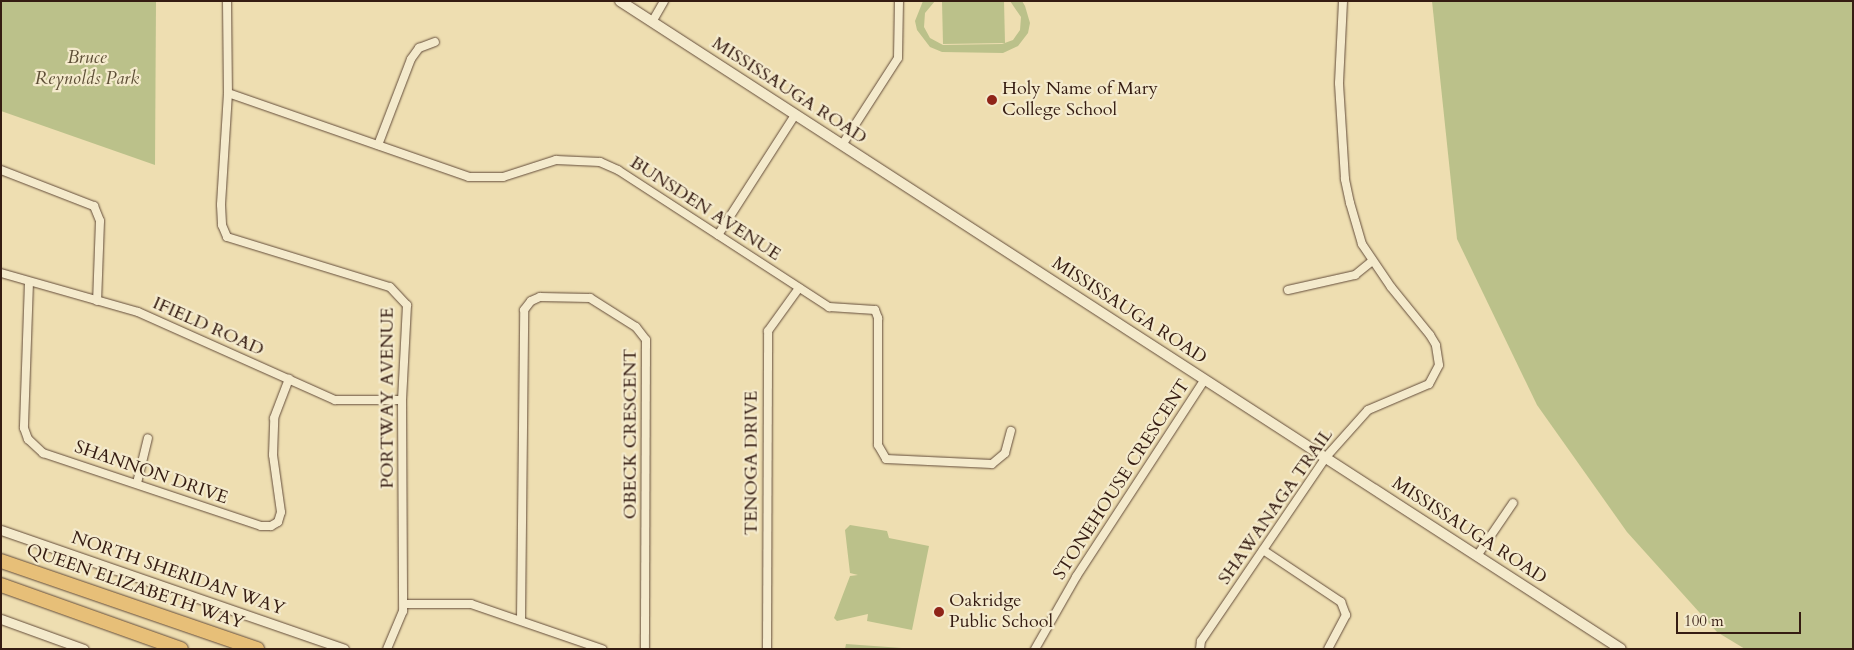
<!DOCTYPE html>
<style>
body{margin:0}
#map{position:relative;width:1854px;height:650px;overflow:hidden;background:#eedeb1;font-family:Cardo,serif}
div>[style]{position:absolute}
.green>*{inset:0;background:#bbc18a}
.roads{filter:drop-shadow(0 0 1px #634c3a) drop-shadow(0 0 1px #634c3a)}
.minor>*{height:8px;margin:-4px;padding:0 4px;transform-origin:4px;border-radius:4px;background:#f4eacc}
.tertiary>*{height:9px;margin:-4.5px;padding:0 4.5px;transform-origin:4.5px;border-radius:4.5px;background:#f4eacc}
.secondary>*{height:10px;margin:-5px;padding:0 5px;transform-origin:5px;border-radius:5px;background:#f4eacc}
.motorway>*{height:14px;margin:-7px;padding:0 7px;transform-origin:7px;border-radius:7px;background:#e7bf78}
.dots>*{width:14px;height:14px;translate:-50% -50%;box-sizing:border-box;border:2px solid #f4eacc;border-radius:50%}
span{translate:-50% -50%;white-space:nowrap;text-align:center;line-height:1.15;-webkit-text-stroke:4.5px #f4eacc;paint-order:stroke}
.park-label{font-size:18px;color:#5d4e36;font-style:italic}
.poi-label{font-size:18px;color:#351c12}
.left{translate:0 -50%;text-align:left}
.street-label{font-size:18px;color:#351c12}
.frame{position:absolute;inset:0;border:2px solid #351c12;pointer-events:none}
.scale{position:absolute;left:1676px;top:612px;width:125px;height:22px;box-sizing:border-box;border:2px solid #351c12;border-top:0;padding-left:6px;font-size:15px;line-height:18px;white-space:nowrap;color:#351c12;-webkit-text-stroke:4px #f4eacc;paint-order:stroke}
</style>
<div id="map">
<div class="green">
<i style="clip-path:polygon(1px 1px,156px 1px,155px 165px,1px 111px)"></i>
<i style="clip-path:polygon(923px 1px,935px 1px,925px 13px,924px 27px,930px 38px,943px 45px,1002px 44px,1013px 40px,1020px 30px,1021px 17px,1010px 1px,1022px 1px,1025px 6px,1030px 23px,1028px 33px,1018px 46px,1003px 53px,942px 52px,930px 47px,917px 30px,915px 21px)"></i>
<i style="clip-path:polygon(942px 1px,1004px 1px,1005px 43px,943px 44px)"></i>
<i style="clip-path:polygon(1432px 1px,1853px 1px,1853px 649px,1745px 649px,1717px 632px,1627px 532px,1537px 405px,1457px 239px)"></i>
<i style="clip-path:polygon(850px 525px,887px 531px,889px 538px,929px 546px,912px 630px,867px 621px,868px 614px,837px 621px,834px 618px,850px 576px,858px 575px,850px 573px,845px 530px)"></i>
<i style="clip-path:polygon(846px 644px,902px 648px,902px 649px,845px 649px)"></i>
</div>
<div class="roads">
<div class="minor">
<i style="left:227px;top:1px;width:92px;rotate:89.4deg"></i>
<i style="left:228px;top:93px;width:112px;rotate:93.6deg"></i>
<i style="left:221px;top:205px;width:20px;rotate:87deg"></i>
<i style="left:222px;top:225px;width:13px;rotate:67deg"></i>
<i style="left:227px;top:237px;width:170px;rotate:17.1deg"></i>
<i style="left:390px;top:287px;width:25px;rotate:47deg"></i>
<i style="left:407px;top:305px;width:95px;rotate:93deg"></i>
<i style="left:402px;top:400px;width:211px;rotate:89.7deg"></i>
<i style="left:403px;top:611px;width:41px;rotate:112.8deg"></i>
<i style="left:652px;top:22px;width:24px;rotate:-60deg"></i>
<i style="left:228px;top:93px;width:255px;rotate:19.2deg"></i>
<i style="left:469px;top:177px;width:34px"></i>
<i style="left:503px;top:177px;width:56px;rotate:-17.8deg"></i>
<i style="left:556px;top:160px;width:44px;rotate:2.6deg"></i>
<i style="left:600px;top:162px;width:20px;rotate:24deg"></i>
<i style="left:618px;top:170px;width:252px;rotate:33deg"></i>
<i style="left:829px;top:307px;width:46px;rotate:3.7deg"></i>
<i style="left:875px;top:310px;width:9px;rotate:69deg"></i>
<i style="left:878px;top:318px;width:127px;rotate:90deg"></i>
<i style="left:878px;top:445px;width:16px;rotate:60deg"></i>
<i style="left:886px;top:459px;width:106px;rotate:2.7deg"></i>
<i style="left:992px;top:464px;width:17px;rotate:-40deg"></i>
<i style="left:1005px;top:453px;width:23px;rotate:-75deg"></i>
<i style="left:378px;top:145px;width:92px;rotate:-69deg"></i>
<i style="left:411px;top:59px;width:14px;rotate:-54deg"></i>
<i style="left:419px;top:48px;width:17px;rotate:-21deg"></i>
<i style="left:842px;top:145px;width:103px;rotate:-57.2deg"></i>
<i style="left:898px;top:58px;width:57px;rotate:-89deg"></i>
<i style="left:1px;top:170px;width:100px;rotate:21.2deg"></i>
<i style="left:94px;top:206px;width:16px;rotate:68deg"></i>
<i style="left:100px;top:221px;width:80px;rotate:92.1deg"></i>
<i style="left:718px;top:235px;width:143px;rotate:-57.3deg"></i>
<i style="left:1px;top:273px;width:142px;rotate:15.9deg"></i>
<i style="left:138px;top:312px;width:216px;rotate:24.1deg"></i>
<i style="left:335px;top:400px;width:67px"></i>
<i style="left:29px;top:282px;width:146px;rotate:92deg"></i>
<i style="left:24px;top:428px;width:12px;rotate:70deg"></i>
<i style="left:28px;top:439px;width:21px;rotate:43deg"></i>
<i style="left:43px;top:453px;width:230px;rotate:18.5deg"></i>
<i style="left:261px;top:526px;width:10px"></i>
<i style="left:271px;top:526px;width:8px;rotate:-30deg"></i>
<i style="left:278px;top:522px;width:10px;rotate:-73deg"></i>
<i style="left:281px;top:512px;width:58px;rotate:-98deg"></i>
<i style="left:273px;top:455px;width:37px;rotate:-88deg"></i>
<i style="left:274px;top:418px;width:42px;rotate:-69deg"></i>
<i style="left:1288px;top:290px;width:69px;rotate:-12.6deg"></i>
<i style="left:1355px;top:275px;width:22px;rotate:-39deg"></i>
<i style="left:137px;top:483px;width:46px;rotate:-76.3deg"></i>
<i style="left:1263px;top:550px;width:94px;rotate:33.7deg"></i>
<i style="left:1341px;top:602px;width:14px;rotate:69deg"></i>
<i style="left:1346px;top:615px;width:38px;rotate:118deg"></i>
<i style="left:1477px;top:556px;width:64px;rotate:-55.8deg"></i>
<i style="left:404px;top:604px;width:67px"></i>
<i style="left:471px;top:604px;width:139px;rotate:19deg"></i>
<i style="left:521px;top:619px;width:309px;rotate:-89.4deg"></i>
<i style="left:524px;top:310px;width:11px;rotate:-52deg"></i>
<i style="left:531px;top:301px;width:10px;rotate:-24deg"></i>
<i style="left:540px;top:297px;width:50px;rotate:1.1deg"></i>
<i style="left:590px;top:298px;width:54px;rotate:32.2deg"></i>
<i style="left:636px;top:327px;width:16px;rotate:52deg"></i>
<i style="left:646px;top:340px;width:309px;rotate:90.2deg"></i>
<i style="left:767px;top:649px;width:318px;rotate:-89.8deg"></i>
<i style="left:768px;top:331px;width:53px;rotate:-54.2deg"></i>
<i style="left:1035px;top:649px;width:83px;rotate:-60.3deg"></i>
<i style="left:1076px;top:577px;width:236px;rotate:-56.9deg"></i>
<i style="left:1200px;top:649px;width:8px;rotate:-83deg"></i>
<i style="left:1201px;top:641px;width:222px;rotate:-55.8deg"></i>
<i style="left:1326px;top:457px;width:63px;rotate:-48.2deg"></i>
<i style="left:1368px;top:410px;width:66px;rotate:-23.1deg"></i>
<i style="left:1429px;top:384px;width:21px;rotate:-62deg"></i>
<i style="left:1439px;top:365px;width:20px;rotate:-99deg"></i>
<i style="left:1436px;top:345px;width:12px;rotate:-121deg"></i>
<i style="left:1430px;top:335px;width:62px;rotate:-129.1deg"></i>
<i style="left:1391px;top:287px;width:52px;rotate:-124deg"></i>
<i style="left:1362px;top:244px;width:43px;rotate:-106.3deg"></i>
<i style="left:1350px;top:203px;width:25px;rotate:-102deg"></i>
<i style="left:1345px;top:179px;width:96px;rotate:-93.6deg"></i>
<i style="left:1339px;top:83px;width:82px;rotate:-87.2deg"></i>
</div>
<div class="tertiary">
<i style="left:1px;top:530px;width:363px;rotate:19.1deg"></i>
<i style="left:1px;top:619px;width:88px;rotate:19.9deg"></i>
</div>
<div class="secondary">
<i style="left:620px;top:1px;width:1192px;rotate:32.92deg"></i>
</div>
<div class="motorway">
<i style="left:1px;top:561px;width:271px;rotate:19deg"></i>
<i style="left:1px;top:585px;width:191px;rotate:19.6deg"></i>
</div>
</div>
<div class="dots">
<i style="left:992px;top:100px;background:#8f2418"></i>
<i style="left:939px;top:612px;background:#8f2418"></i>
</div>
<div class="park-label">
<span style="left:87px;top:69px">Bruce<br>Reynolds Park</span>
</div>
<div class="poi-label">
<span class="left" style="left:1002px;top:100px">Holy Name of Mary<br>College School</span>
<span class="left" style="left:949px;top:612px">Oakridge<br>Public School</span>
</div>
<div class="street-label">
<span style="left:789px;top:91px;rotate:33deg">MISSISSAUGA ROAD</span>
<span style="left:705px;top:209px;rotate:33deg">BUNSDEN AVENUE</span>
<span style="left:1129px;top:311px;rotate:33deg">MISSISSAUGA ROAD</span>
<span style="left:208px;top:327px;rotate:24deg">IFIELD ROAD</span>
<span style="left:388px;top:398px;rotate:-90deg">PORTWAY AVENUE</span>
<span style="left:631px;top:434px;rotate:-90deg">OBECK CRESCENT</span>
<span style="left:752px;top:463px;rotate:-90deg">TENOGA DRIVE</span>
<span style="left:151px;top:473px;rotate:19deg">SHANNON DRIVE</span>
<span style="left:1122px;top:480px;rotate:-57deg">STONEHOUSE CRESCENT</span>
<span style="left:1276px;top:507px;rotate:-55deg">SHAWANAGA TRAIL</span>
<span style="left:1469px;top:531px;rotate:33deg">MISSISSAUGA ROAD</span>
<span style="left:178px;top:574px;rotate:19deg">NORTH SHERIDAN WAY</span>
<span style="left:135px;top:587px;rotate:19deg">QUEEN ELIZABETH WAY</span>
</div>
<div class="frame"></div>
<div class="scale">100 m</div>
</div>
